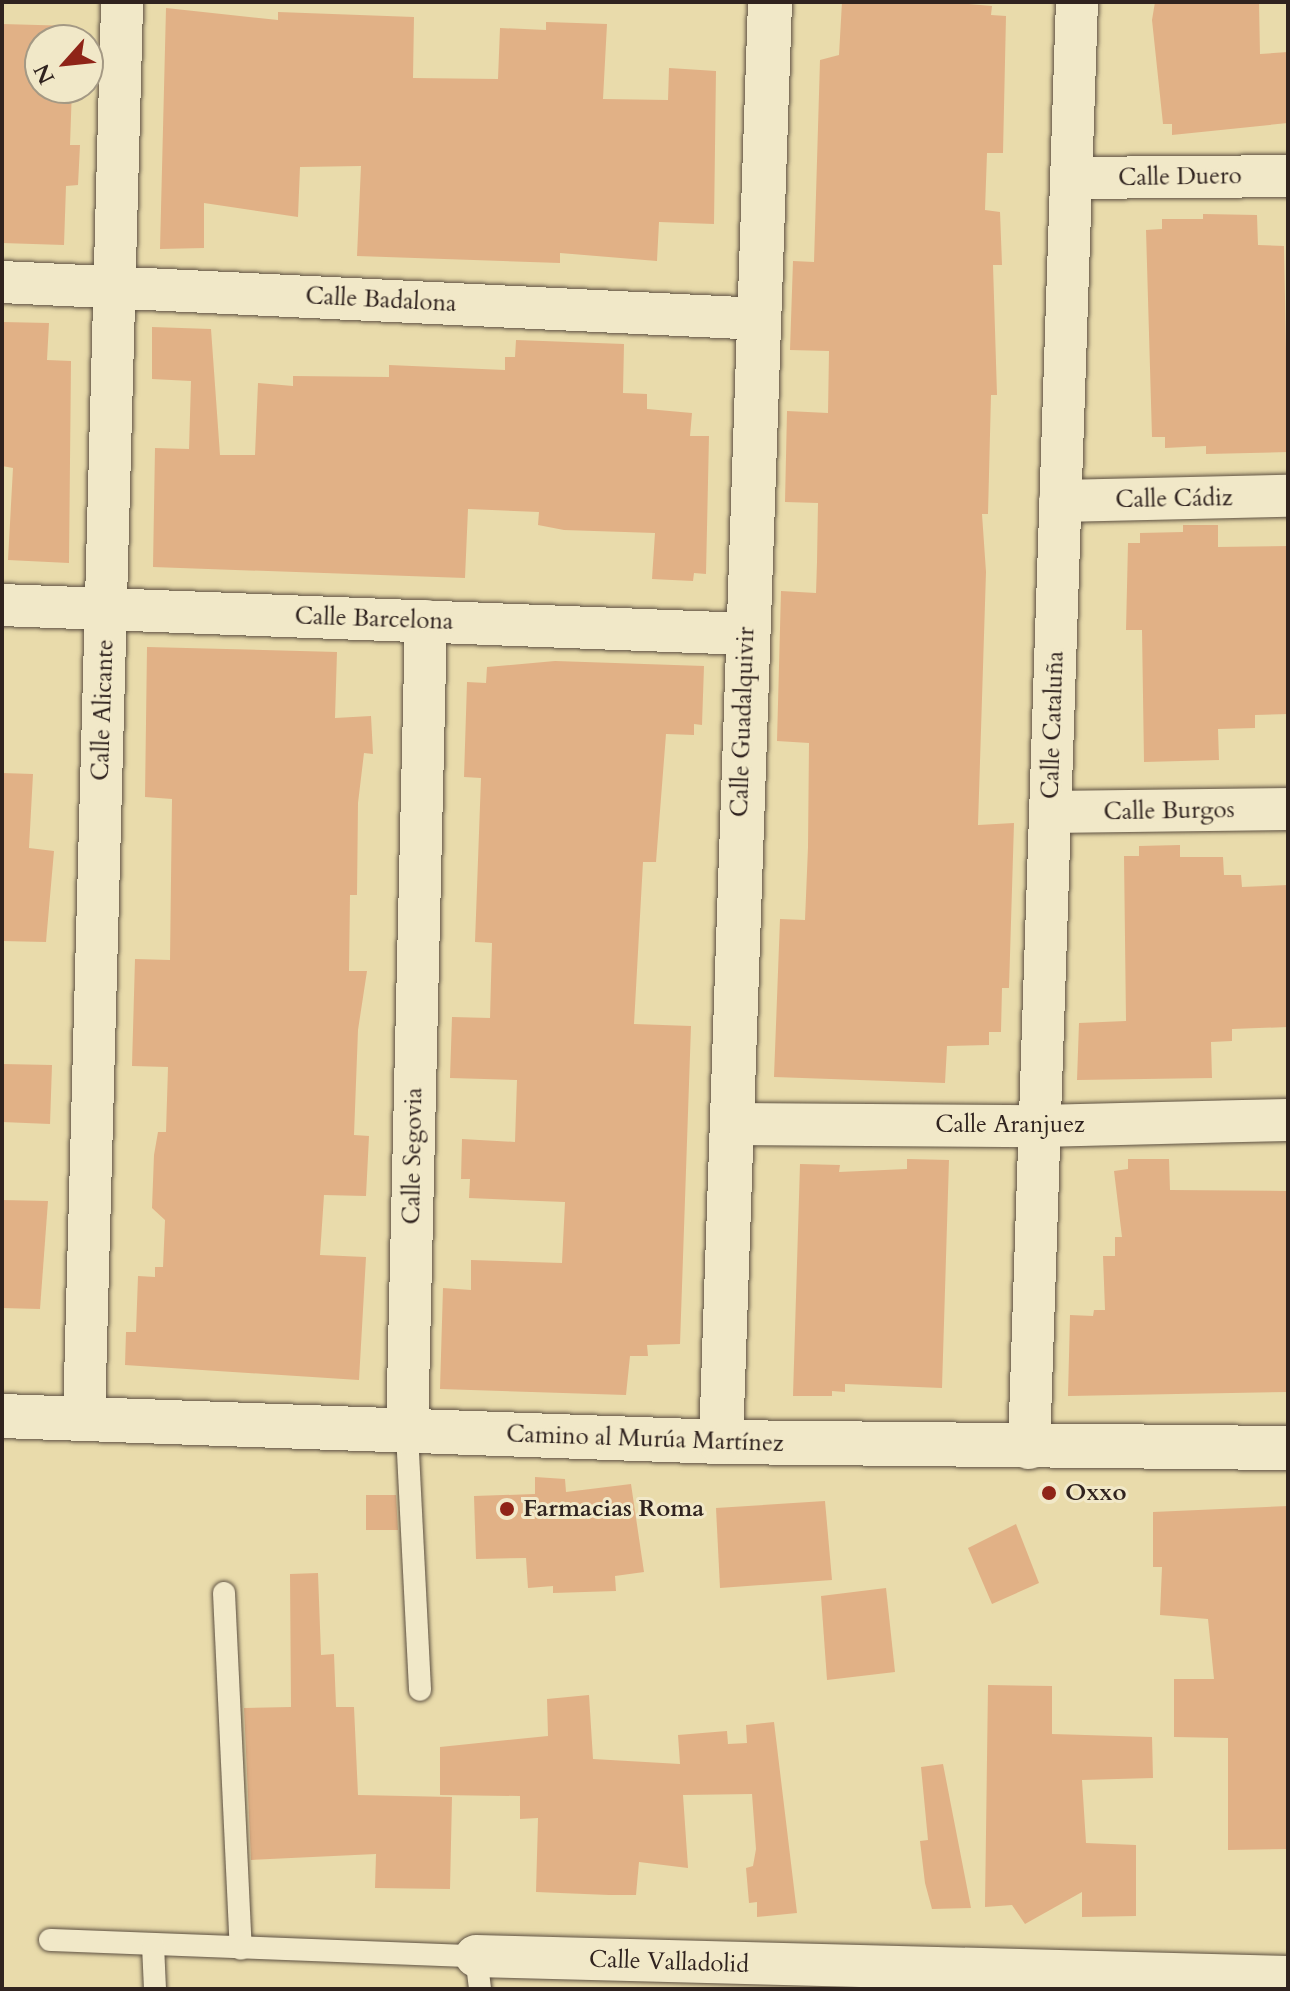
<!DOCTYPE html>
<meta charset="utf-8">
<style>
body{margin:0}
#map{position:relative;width:1290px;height:1991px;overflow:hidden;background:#e9dbab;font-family:Cardo,serif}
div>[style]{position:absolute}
.building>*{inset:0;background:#e1b186}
.roads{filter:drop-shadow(0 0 2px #5e5142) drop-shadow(0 0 2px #5e5142)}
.lane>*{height:22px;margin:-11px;padding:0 11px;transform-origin:11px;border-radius:11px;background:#f1e8c8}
.street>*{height:42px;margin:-21px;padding:0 21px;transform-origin:21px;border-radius:21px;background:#f1e8c8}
.secondary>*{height:44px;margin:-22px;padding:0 22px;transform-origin:22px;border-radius:22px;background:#f1e8c8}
.dots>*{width:22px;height:22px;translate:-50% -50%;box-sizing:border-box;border:4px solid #f1e8c8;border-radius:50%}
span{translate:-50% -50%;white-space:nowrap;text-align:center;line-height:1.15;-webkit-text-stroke:6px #f1e8c8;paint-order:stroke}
.street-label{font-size:24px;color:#30231f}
.poi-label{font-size:24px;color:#30231f;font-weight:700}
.left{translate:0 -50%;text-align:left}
.frame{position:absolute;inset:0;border:4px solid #30231f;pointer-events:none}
.north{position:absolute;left:24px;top:24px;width:80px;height:80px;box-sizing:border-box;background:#f1e8c8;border:2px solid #a49984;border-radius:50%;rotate:243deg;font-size:22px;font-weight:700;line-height:32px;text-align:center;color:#30231f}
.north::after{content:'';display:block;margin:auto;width:28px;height:36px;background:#8f2418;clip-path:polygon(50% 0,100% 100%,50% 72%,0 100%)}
</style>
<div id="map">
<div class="building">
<i style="clip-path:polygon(842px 2px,945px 2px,992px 6px,991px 15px,1006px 16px,1003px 153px,987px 153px,985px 210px,1000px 212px,1002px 265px,993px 265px,997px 395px,991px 395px,988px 514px,982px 514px,986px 572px,978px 825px,1014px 823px,1009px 988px,1002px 988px,1001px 1032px,989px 1032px,989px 1045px,947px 1046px,945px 1083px,774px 1077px,780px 919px,805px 920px,808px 847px,809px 743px,777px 741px,781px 591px,816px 593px,817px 562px,818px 503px,785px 502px,787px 411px,828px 413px,829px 351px,790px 350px,793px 261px,814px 262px,820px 60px,839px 55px)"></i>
<i style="clip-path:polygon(1155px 2px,1259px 2px,1260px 54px,1288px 52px,1288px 123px,1172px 135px,1172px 124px,1163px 124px,1152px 20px)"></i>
<i style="clip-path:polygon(166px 8px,278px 20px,278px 12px,414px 17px,413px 78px,498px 79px,500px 28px,546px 30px,546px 22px,607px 24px,603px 99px,668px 100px,669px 68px,716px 71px,714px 224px,659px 222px,657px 261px,560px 253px,560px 263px,357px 256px,361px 166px,300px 167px,298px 217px,204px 203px,204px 248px,160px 249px)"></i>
<i style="clip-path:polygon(2px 24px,74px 26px,74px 40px,40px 40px,40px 88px,72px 88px,70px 145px,80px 145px,78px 185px,66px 186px,64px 245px,2px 243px)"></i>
<i style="clip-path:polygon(1203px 214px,1257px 215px,1258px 245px,1284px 246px,1288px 452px,1206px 454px,1206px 446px,1165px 448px,1165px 437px,1152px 437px,1146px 230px,1162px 229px,1162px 219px,1203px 219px)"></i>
<i style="clip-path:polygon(2px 322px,49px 323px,47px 360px,71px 361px,69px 563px,8px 560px,13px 468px,2px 466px)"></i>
<i style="clip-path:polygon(152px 327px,211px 329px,220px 455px,255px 455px,258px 383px,293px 386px,293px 376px,389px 377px,389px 365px,505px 370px,505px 357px,515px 357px,516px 340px,624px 344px,623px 393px,647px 394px,647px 409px,692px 413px,690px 436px,709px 436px,706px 574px,694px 573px,693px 581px,652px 579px,655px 533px,564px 530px,538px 525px,539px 512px,468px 509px,465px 578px,153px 567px,155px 448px,189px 449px,191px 381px,152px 379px)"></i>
<i style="clip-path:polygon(1183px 525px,1218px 525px,1218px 547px,1288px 546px,1288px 714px,1255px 715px,1255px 728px,1218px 729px,1219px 760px,1144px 762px,1142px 630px,1126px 630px,1128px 543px,1140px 543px,1140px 533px,1183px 532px)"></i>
<i style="clip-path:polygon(147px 647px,337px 652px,335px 718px,371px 716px,373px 754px,364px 753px,358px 803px,357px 895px,350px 895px,349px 971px,367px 971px,358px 1030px,354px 1135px,369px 1136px,366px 1196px,324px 1195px,320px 1255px,366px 1257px,359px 1380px,125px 1365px,126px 1332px,136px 1332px,138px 1276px,155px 1277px,155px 1267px,163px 1267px,165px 1220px,152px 1208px,154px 1155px,158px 1132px,166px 1132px,168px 1067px,132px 1066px,135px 959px,170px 960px,172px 799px,145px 797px)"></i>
<i style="clip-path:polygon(555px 661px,704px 666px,702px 725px,694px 724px,694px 735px,666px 734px,656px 862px,643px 862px,634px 1024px,691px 1026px,680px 1344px,647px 1345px,648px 1356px,630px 1356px,626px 1395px,440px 1389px,443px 1288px,471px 1290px,471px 1260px,562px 1263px,565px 1202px,469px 1198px,470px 1179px,461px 1179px,462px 1139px,515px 1142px,517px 1080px,450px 1078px,452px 1017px,490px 1018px,492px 943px,475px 942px,481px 778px,464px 777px,467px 682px,486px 683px,487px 667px)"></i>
<i style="clip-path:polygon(2px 773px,33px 774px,29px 848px,54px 851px,46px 942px,2px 941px)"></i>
<i style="clip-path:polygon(1180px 845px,1180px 857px,1223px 857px,1224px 875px,1241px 875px,1242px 887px,1288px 885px,1288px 1027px,1232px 1029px,1232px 1041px,1211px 1042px,1212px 1078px,1077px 1080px,1079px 1023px,1126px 1021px,1124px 856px,1139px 856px,1139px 846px)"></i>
<i style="clip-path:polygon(2px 1064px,52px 1065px,50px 1124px,2px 1122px)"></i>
<i style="clip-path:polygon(907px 1159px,949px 1160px,942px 1388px,845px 1384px,845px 1392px,832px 1391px,832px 1396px,793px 1396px,800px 1164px,840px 1165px,839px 1172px,907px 1169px)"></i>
<i style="clip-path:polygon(1128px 1159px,1169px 1159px,1170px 1190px,1288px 1191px,1288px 1392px,1068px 1396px,1070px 1315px,1093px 1316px,1094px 1310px,1105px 1310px,1103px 1256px,1115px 1256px,1115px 1237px,1122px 1237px,1114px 1171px,1128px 1169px)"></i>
<i style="clip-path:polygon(2px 1200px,48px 1201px,40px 1309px,2px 1308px)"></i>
<i style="clip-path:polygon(535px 1477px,565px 1479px,566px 1492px,631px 1484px,644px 1572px,615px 1576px,616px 1591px,553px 1593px,553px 1586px,528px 1588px,526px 1558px,476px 1559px,474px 1496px,535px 1494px)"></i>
<i style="clip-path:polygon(366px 1495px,396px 1495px,398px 1530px,366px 1530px)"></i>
<i style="clip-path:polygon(825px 1501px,832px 1580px,720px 1588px,716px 1508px)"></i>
<i style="clip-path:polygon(1288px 1506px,1288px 1849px,1228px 1850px,1228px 1738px,1174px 1737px,1174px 1679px,1214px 1679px,1208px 1619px,1160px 1615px,1162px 1567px,1153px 1567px,1153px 1512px)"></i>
<i style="clip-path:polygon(1016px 1524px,1039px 1583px,992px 1604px,968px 1548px)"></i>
<i style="clip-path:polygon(318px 1573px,321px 1655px,334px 1654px,336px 1707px,354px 1707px,358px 1795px,452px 1797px,450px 1889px,375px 1888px,376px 1854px,251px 1860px,244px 1708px,291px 1707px,290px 1574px)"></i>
<i style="clip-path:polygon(886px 1588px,895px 1672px,827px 1680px,821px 1596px)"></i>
<i style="clip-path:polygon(988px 1685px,1052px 1686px,1052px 1734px,1152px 1737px,1153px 1778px,1082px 1780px,1086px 1843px,1136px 1845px,1136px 1916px,1082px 1917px,1082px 1892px,1025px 1924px,1012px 1905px,985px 1907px)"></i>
<i style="clip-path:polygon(589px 1695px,593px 1759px,680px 1764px,678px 1735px,727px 1731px,728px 1744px,747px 1743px,746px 1725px,774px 1722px,797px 1913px,757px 1917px,757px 1902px,749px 1903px,746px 1868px,753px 1866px,756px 1849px,752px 1794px,683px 1795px,688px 1868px,639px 1862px,636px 1895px,609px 1895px,536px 1892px,538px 1818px,520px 1819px,520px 1796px,440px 1795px,440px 1747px,548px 1736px,547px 1699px)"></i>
<i style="clip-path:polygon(943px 1764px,971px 1908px,932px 1909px,925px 1883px,920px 1841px,928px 1840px,921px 1767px)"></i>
</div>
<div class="roads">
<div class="lane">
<i style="left:407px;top:1433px;width:257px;rotate:87.1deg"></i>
<i style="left:224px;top:1593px;width:356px;rotate:87.3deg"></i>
<i style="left:50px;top:1940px;width:426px;rotate:2.2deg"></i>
<i style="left:476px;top:1956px;width:33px;rotate:83deg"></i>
<i style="left:153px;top:1945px;width:44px;rotate:87.4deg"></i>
</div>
<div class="street">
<i style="left:1071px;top:178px;width:217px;rotate:-0.5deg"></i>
<i style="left:2px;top:282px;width:759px;rotate:2.79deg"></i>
<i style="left:1060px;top:501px;width:228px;rotate:-1.3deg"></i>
<i style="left:2px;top:605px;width:745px;rotate:2.23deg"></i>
<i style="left:1050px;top:812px;width:238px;rotate:-0.7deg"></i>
<i style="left:732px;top:1124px;width:308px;rotate:0.4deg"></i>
<i style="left:1040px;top:1126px;width:248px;rotate:-1.4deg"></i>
<i style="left:84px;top:1419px;width:1418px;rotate:-88.46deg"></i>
<i style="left:407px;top:1433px;width:812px;rotate:-88.66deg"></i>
<i style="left:1029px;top:1448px;width:1447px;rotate:-88.1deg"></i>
<i style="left:476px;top:1956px;width:812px;rotate:1.48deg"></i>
</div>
<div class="secondary">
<i style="left:2px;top:1416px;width:719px;rotate:2.07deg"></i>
<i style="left:721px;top:1442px;width:567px;rotate:0.61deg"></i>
<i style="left:721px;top:1442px;width:1441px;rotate:-88.05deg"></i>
</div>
</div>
<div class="dots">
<i style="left:1049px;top:1493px;background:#8f2418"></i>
<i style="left:507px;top:1509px;background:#8f2418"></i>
</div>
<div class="street-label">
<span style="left:1180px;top:177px;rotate:-1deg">Calle Duero</span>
<span style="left:381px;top:300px;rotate:3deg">Calle Badalona</span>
<span style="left:1174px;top:499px;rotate:-1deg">Calle Cádiz</span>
<span style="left:374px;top:619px;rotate:2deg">Calle Barcelona</span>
<span style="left:103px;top:710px;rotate:-88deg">Calle Alicante</span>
<span style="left:743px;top:722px;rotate:-88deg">Calle Guadalquivir</span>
<span style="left:1053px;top:725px;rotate:-88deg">Calle Cataluña</span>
<span style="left:1169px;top:811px;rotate:-1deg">Calle Burgos</span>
<span style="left:1010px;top:1125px">Calle Aranjuez</span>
<span style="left:413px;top:1156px;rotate:-89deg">Calle Segovia</span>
<span style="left:645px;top:1439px;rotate:2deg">Camino al Murúa Martínez</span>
<span style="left:669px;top:1962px;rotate:2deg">Calle Valladolid</span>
</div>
<div class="poi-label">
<span class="left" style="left:1065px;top:1493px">Oxxo</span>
<span class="left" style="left:523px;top:1509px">Farmacias Roma</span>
</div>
<div class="frame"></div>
<div class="north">N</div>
</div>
